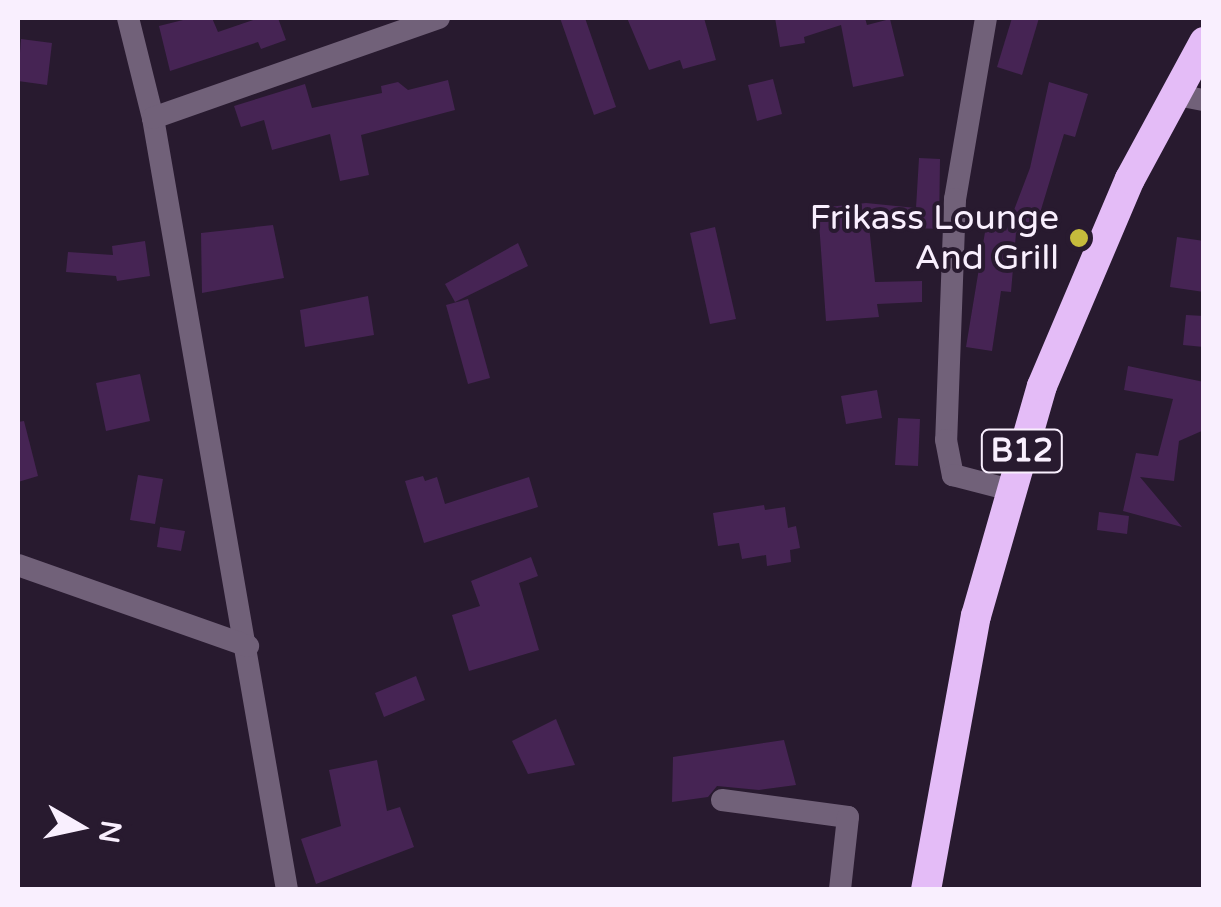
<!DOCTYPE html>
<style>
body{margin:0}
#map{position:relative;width:1221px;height:907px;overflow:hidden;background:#281a2f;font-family:"Varela Round",sans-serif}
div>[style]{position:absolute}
.building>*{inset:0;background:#462454}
.minor>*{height:22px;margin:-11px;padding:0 11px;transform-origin:11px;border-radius:11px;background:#716179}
.highway>*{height:30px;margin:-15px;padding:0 15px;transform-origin:15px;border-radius:15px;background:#e4bcf7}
.dots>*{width:28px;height:28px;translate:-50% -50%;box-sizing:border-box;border:5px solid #281a2f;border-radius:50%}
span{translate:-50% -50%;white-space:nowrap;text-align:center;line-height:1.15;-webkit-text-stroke:8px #281a2f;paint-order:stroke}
.shield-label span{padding:2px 8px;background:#281a2f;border:2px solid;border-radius:8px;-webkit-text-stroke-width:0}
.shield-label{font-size:32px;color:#f9effe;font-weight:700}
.poi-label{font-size:35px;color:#f9effe}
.right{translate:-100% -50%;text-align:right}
.frame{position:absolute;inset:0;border:20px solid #f9effe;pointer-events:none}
.north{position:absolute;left:30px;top:777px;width:100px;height:100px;-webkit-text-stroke:8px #281a2f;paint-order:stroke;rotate:99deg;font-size:28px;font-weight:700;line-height:40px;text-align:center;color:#f9effe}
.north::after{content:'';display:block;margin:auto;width:35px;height:45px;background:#f9effe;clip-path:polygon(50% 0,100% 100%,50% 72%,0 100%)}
</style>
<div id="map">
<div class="building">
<i style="clip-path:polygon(191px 18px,212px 18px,218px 32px,259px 18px,278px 18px,286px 40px,261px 49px,258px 42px,170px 71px,159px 26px)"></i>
<i style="clip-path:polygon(560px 18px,585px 18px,616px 107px,594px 115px)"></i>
<i style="clip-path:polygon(627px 18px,704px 18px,716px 60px,683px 69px,680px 60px,649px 70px)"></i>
<i style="clip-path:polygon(775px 18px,865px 18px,867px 25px,890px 19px,904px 76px,853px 87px,841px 25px,804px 37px,805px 43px,780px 47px)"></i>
<i style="clip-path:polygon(1012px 18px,1039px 18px,1022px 75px,997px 67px)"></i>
<i style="clip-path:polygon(21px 39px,52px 43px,47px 85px,18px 81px)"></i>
<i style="clip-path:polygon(773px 79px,782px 114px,757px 121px,748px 85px)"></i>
<i style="clip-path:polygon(448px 80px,455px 110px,361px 135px,369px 175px,340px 181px,330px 134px,272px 150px,264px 120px,241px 127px,234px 106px,305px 84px,312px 108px,382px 93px,381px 86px,398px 82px,408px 90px)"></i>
<i style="clip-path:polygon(1049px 82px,1088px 94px,1075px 137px,1064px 134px,1040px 213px,1034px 211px,1026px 235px,1006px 231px,1030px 168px)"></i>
<i style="clip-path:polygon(919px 158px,940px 159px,939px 229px,869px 226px,875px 282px,922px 281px,922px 302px,877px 304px,879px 317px,826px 321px,818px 208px,866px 203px,916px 208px)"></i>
<i style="clip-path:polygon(273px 225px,284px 278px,202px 293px,201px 233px)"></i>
<i style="clip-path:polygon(986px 226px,1016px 233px,1011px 292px,1001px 291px,992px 351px,966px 347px)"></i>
<i style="clip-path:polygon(715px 227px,736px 319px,710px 324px,690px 233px)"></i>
<i style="clip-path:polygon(1177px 237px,1204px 241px,1204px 292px,1170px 287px)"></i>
<i style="clip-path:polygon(145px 241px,150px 276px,117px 281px,116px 276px,66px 272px,68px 252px,113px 255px,112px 246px)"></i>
<i style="clip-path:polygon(518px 243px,528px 266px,455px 302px,445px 284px)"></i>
<i style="clip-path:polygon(368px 296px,374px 335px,305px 347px,300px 310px)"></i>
<i style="clip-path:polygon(468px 299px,490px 378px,468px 384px,446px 305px)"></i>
<i style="clip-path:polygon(1186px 315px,1204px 316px,1204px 347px,1183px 345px)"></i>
<i style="clip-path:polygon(1128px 366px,1204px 382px,1204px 430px,1179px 441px,1174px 481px,1140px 477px,1182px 527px,1123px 511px,1136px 453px,1158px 456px,1173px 399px,1124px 390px)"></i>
<i style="clip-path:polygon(140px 374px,150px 421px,106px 431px,96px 383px)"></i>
<i style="clip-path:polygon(877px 390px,882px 418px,846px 424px,841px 396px)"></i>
<i style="clip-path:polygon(898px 418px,920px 419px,918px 466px,895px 465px)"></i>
<i style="clip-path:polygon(24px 421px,38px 476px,18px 482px,18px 422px)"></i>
<i style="clip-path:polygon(138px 475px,163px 479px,155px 524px,130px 520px)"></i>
<i style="clip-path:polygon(423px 476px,425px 481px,437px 477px,445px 504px,529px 477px,538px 507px,424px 543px,405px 481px)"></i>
<i style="clip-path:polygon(764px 505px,765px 510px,785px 507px,788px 528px,796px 526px,800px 548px,790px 550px,791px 562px,767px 566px,766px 555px,742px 559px,739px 543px,718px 546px,713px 513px)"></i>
<i style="clip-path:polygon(1099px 512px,1129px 516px,1127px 534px,1097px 530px)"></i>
<i style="clip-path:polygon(160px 527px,185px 531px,181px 551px,157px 547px)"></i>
<i style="clip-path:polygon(531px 557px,538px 576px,519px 583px,539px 650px,469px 671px,452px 615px,480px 606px,471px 581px)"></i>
<i style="clip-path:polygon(416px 676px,425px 700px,384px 717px,375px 693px)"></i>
<i style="clip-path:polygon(556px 719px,575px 765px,528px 774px,512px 741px)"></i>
<i style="clip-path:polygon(784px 740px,796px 785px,759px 790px,717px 786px,708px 797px,672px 802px,673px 757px)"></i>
<i style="clip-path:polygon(377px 760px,387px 811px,400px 807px,414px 847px,316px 884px,301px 839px,341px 826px,329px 770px)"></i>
</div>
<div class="minor">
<i style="left:128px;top:18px;width:103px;rotate:76deg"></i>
<i style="left:153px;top:118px;width:784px;rotate:80.15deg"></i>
<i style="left:986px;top:18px;width:184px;rotate:99.7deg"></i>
<i style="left:955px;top:199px;width:241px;rotate:92.1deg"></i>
<i style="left:946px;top:440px;width:36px;rotate:79deg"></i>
<i style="left:953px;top:475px;width:59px;rotate:14.7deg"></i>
<i style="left:1172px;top:94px;width:33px;rotate:11deg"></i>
<i style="left:153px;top:118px;width:303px;rotate:-19.3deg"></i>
<i style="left:18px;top:565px;width:244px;rotate:19.4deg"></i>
<i style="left:722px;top:800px;width:127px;rotate:7.7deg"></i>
<i style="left:848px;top:817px;width:73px;rotate:96.3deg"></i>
</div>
<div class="highway">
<i style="left:926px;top:890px;width:279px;rotate:-79.7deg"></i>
<i style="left:976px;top:616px;width:239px;rotate:-74deg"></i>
<i style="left:1042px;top:386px;width:225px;rotate:-67deg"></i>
<i style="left:1130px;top:179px;width:156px;rotate:-61.6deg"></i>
</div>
<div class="dots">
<i style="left:1079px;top:238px;background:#c6bb3c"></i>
</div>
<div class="shield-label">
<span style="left:1022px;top:451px">B12</span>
</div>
<div class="poi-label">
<span class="right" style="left:1059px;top:238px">Frikass Lounge<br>And Grill</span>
</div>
<div class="frame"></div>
<div class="north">N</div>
</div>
